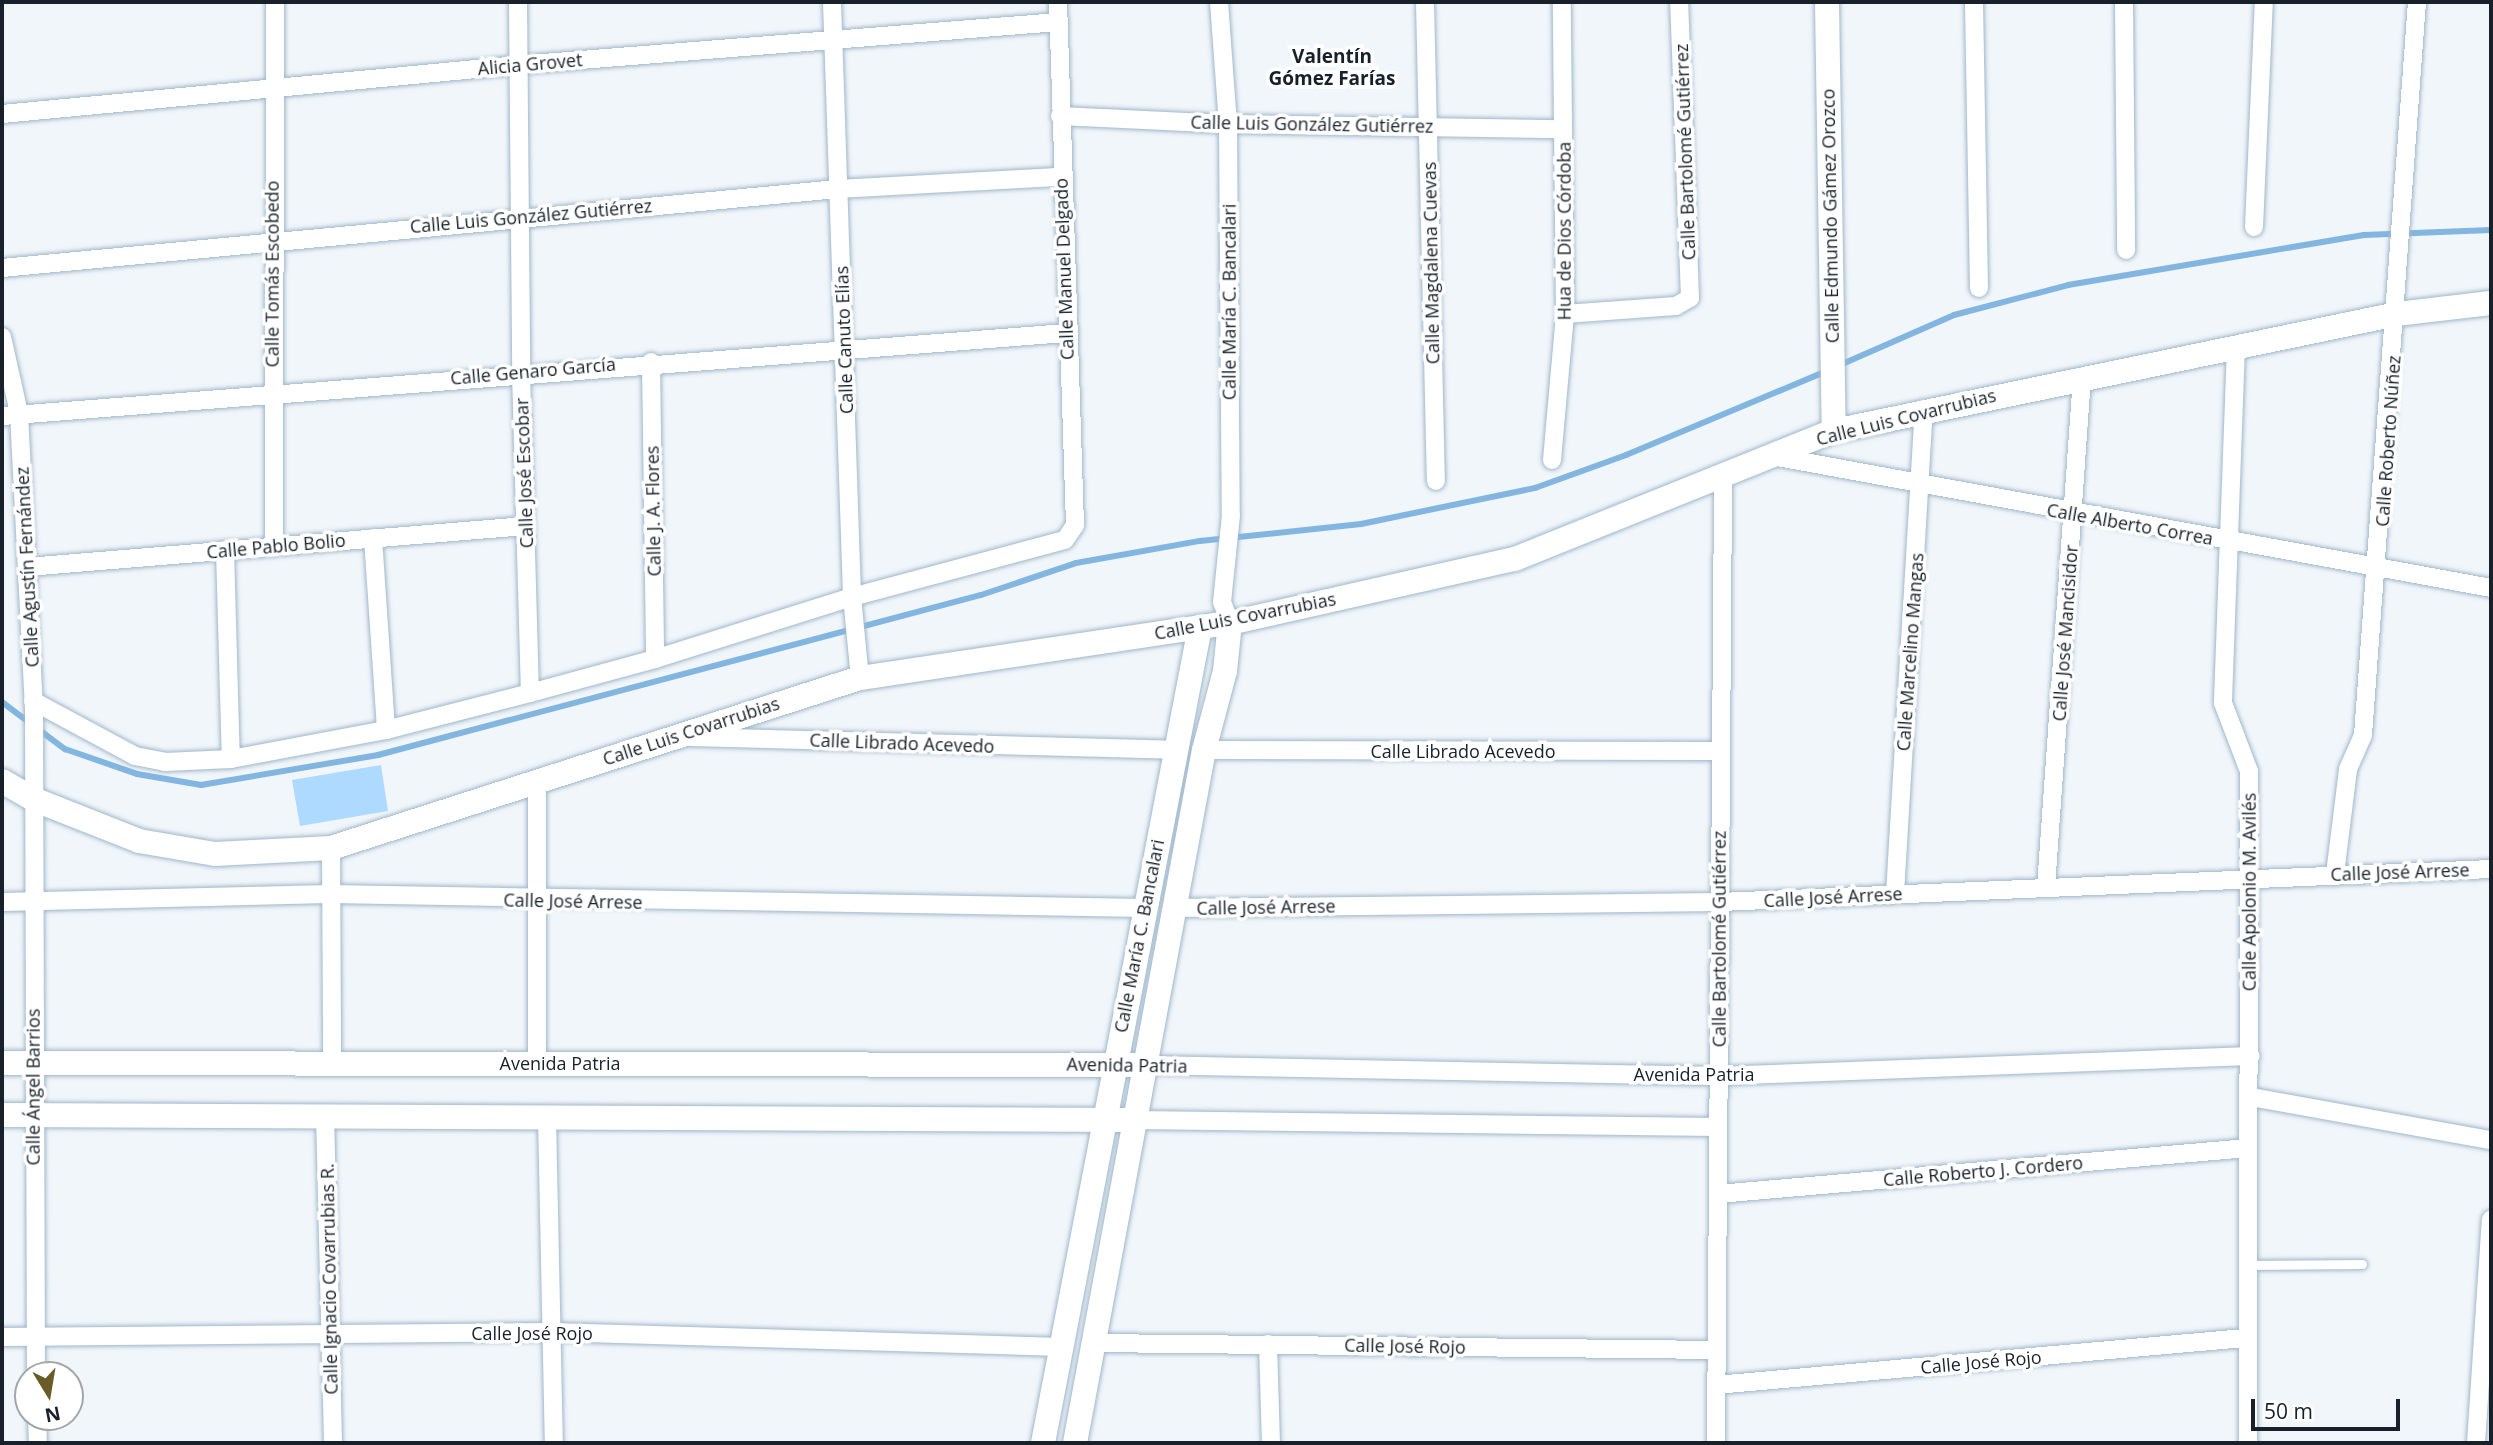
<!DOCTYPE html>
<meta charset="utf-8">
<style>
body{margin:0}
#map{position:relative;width:2493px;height:1445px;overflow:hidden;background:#f1f6fa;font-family:"Open Sans",sans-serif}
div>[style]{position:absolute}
.green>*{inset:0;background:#aedaff}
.stream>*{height:6px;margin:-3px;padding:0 3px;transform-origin:3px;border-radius:3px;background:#82b6e1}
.roads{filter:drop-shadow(0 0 2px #9fb7cb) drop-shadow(0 0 2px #9fb7cb)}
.lane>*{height:9px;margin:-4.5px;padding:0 4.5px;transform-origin:4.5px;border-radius:4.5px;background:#fff}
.street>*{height:18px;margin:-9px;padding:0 9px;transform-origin:9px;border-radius:9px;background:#fff}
.secondary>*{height:24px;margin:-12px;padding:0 12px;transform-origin:12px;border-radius:12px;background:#fff}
span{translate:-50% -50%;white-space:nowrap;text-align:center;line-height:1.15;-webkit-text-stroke:7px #fff;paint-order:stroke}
.street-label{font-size:18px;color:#182129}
.neighbourhood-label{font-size:19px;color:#182129;font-weight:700}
.frame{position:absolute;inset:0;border:4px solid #182129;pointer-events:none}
.north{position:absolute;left:14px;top:1361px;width:70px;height:70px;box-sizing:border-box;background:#fff;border:2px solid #a3a6a9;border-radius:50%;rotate:169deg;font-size:19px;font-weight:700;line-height:28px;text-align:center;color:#182129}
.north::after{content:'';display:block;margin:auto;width:24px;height:32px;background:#6a5c29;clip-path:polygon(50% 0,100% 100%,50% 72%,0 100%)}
.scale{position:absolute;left:2251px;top:1399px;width:149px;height:32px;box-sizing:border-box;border:4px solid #182129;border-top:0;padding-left:9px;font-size:21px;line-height:24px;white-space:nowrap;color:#182129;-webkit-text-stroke:5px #fff;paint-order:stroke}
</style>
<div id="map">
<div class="green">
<i style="clip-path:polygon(381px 765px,388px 811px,300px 826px,292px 780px)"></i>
</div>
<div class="stream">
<i style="left:1840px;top:365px;width:124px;rotate:-23.7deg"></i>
<i style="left:1954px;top:315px;width:118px;rotate:-14.7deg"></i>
<i style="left:2068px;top:285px;width:300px;rotate:-9.6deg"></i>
<i style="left:2364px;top:235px;width:127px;rotate:-2.3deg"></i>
<i style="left:2px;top:702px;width:35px;rotate:37deg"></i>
<i style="left:38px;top:729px;width:34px;rotate:37deg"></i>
<i style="left:65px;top:749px;width:76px;rotate:19.1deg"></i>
<i style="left:137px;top:774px;width:65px;rotate:9.8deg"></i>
<i style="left:201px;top:785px;width:180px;rotate:-9.6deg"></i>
<i style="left:378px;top:755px;width:624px;rotate:-14.86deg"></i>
<i style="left:981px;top:595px;width:100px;rotate:-18.6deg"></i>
<i style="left:1076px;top:563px;width:126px;rotate:-10.1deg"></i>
<i style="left:1200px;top:541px;width:162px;rotate:-6deg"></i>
<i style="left:1361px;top:524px;width:178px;rotate:-11.7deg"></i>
<i style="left:1535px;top:488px;width:97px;rotate:-19.9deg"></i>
<i style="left:1626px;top:455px;width:218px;rotate:-22.7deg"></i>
</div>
<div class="roads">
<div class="lane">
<i style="left:2248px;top:1265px;width:114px;rotate:-0.5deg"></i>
</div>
<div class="street">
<i style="left:518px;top:2px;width:370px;rotate:89.5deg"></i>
<i style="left:521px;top:372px;width:321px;rotate:88.4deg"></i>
<i style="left:832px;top:2px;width:595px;rotate:88.07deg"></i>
<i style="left:852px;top:597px;width:81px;rotate:84.4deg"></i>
<i style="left:1219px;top:2px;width:122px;rotate:85.8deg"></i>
<i style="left:1228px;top:124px;width:391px;rotate:89.6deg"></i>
<i style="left:1231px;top:515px;width:87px;rotate:95.9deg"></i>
<i style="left:1222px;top:602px;width:22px;rotate:69deg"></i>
<i style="left:1425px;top:2px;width:479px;rotate:88.7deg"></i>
<i style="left:1974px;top:2px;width:286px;rotate:89deg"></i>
<i style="left:2124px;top:2px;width:248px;rotate:89.5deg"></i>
<i style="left:2px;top:114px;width:518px;rotate:-5.42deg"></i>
<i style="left:518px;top:65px;width:542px;rotate:-4.55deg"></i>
<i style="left:1060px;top:116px;width:168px;rotate:2.7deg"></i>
<i style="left:1228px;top:124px;width:335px;rotate:0.9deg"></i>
<i style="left:2254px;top:227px;width:225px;rotate:-87.5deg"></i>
<i style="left:2px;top:268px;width:839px;rotate:-5.4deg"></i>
<i style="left:837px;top:189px;width:225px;rotate:-3.1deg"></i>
<i style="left:1565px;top:314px;width:111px;rotate:-4.1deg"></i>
<i style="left:1676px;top:306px;width:16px;rotate:-30deg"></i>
<i style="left:1690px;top:298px;width:296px;rotate:-92.1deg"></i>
<i style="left:2px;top:337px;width:78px;rotate:77.4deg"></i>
<i style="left:19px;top:413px;width:299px;rotate:87.1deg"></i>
<i style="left:34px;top:712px;width:663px;rotate:89.83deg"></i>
<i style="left:2236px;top:346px;width:357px;rotate:92.1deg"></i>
<i style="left:2223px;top:703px;width:73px;rotate:69.1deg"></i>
<i style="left:2249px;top:771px;width:672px;rotate:90.09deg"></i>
<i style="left:651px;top:362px;width:297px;rotate:89.2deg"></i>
<i style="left:2px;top:416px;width:1067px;rotate:-4.46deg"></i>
<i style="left:1772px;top:456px;width:731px;rotate:10.4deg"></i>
<i style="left:1552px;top:460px;width:147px;rotate:-84.9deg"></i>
<i style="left:1565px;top:314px;width:312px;rotate:-90.6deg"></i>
<i style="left:373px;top:538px;width:192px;rotate:86.1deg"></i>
<i style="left:274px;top:546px;width:544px;rotate:-89.89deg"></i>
<i style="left:225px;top:550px;width:209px;rotate:88.4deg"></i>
<i style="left:27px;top:567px;width:500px;rotate:-4.7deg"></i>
<i style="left:33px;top:701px;width:116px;rotate:28.3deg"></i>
<i style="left:135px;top:756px;width:31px;rotate:11deg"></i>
<i style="left:165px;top:762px;width:66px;rotate:-2.6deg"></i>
<i style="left:231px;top:759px;width:158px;rotate:-10.6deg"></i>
<i style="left:386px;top:730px;width:149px;rotate:-14.4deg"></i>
<i style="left:530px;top:693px;width:130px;rotate:-15.2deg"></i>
<i style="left:655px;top:659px;width:207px;rotate:-17.5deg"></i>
<i style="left:852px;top:597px;width:220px;rotate:-15deg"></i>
<i style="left:1065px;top:540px;width:18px;rotate:-56deg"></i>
<i style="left:1075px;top:525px;width:523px;rotate:-91.86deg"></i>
<i style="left:691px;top:737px;width:483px;rotate:1.5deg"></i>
<i style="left:1204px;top:750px;width:517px;rotate:0.11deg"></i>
<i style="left:537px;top:781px;width:282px;rotate:90deg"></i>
<i style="left:331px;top:848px;width:216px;rotate:89.7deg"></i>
<i style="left:2335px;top:874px;width:106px;rotate:-82.9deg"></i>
<i style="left:2348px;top:769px;width:37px;rotate:-66deg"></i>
<i style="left:2363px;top:735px;width:735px;rotate:-85.79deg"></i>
<i style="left:2046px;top:887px;width:511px;rotate:-85.96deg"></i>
<i style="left:1895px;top:894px;width:486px;rotate:-86.6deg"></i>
<i style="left:2px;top:902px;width:327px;rotate:-1.4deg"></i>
<i style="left:329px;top:894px;width:816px;rotate:0.98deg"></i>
<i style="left:1175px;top:908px;width:545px;rotate:-0.63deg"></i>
<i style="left:1720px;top:902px;width:772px;rotate:-2.45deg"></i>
<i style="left:1145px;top:1065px;width:573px;rotate:1.1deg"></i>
<i style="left:1718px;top:1076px;width:533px;rotate:-2.15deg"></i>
<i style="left:2251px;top:1097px;width:244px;rotate:10.2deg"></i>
<i style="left:325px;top:1114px;width:329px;rotate:88.6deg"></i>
<i style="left:547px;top:1117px;width:326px;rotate:88.8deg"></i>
<i style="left:1134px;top:1120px;width:584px;rotate:0.69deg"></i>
<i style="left:1718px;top:1194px;width:532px;rotate:-4.96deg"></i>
<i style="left:2px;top:1337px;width:549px;rotate:-0.52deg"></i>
<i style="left:551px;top:1332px;width:510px;rotate:1.68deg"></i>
<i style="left:1093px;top:1343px;width:624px;rotate:0.64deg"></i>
<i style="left:1268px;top:1344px;width:99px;rotate:88.3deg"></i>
<i style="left:1716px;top:1385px;width:531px;rotate:-5.08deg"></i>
<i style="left:37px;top:1417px;width:26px;rotate:88deg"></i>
<i style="left:1716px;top:1443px;width:966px;rotate:-89.58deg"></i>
<i style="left:2476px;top:1443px;width:224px;rotate:-86.2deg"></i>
</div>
<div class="secondary">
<i style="left:1827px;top:2px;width:429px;rotate:89.1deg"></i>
<i style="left:2px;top:781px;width:36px;rotate:30deg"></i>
<i style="left:33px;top:799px;width:114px;rotate:21.6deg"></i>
<i style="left:139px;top:841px;width:77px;rotate:9.7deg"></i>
<i style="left:215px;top:854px;width:116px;rotate:-3deg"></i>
<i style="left:331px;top:848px;width:556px;rotate:-17.82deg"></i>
<i style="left:860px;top:678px;width:374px;rotate:-8.5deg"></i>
<i style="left:1230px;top:623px;width:292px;rotate:-12.7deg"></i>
<i style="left:1515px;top:559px;width:344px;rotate:-21.9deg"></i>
<i style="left:1834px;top:431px;width:575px;rotate:-11.74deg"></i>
<i style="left:2397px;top:314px;width:95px;rotate:-6.7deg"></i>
<i style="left:2px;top:1063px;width:1143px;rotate:0.1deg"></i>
<i style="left:2px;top:1115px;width:1132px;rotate:0.25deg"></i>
<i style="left:1043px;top:1443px;width:831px;rotate:-79.11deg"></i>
<i style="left:1075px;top:1443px;width:705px;rotate:-79.46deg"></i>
<i style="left:1204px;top:750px;width:82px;rotate:-75.1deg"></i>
<i style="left:1225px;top:671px;width:48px;rotate:-84.1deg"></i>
</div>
</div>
<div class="street-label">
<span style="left:530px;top:64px;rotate:-5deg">Alicia Grovet</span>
<span style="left:1312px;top:124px;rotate:1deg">Calle Luis González Gutiérrez</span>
<span style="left:1685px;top:152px;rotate:-92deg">Calle Bartolomé Gutiérrez</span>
<span style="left:531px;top:216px;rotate:-5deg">Calle Luis González Gutiérrez</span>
<span style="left:1830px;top:216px;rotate:-91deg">Calle Edmundo Gámez Orozco</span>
<span style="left:1564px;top:231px;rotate:-90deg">Hua de Dios Córdoba</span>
<span style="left:1431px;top:263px;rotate:-91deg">Calle Magdalena Cuevas</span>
<span style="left:1064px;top:269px;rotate:-92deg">Calle Manuel Delgado</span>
<span style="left:272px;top:274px;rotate:-90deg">Calle Tomás Escobedo</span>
<span style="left:1229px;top:302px;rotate:-90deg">Calle María C. Bancalari</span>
<span style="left:844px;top:340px;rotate:-92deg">Calle Canuto Elías</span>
<span style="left:533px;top:371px;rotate:-5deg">Calle Genaro García</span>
<span style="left:1906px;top:417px;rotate:-14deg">Calle Luis Covarrubias</span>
<span style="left:2388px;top:441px;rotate:-86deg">Calle Roberto Núñez</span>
<span style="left:524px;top:473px;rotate:-92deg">Calle José Escobar</span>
<span style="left:653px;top:511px;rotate:-91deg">Calle J. A. Flores</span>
<span style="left:2130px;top:524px;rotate:10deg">Calle Alberto Correa</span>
<span style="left:276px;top:546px;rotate:-5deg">Calle Pablo Bolio</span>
<span style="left:27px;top:567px;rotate:-93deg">Calle Agustín Fernández</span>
<span style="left:1245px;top:616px;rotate:-11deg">Calle Luis Covarrubias</span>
<span style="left:2065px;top:633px;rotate:-86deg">Calle José Mancisidor</span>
<span style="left:1910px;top:652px;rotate:-86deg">Calle Marcelino Mangas</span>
<span style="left:691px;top:731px;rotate:-18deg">Calle Luis Covarrubias</span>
<span style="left:902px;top:743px;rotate:2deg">Calle Librado Acevedo</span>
<span style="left:1463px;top:751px">Calle Librado Acevedo</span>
<span style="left:2400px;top:872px;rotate:-2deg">Calle José Arrese</span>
<span style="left:2249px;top:892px;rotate:-90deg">Calle Apolonio M. Avilés</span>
<span style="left:1833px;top:897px;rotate:-3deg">Calle José Arrese</span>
<span style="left:573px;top:901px;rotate:1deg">Calle José Arrese</span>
<span style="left:1266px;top:907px;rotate:-1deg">Calle José Arrese</span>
<span style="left:1139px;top:936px;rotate:-79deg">Calle María C. Bancalari</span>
<span style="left:1719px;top:939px;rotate:-90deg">Calle Bartolomé Gutiérrez</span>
<span style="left:560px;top:1063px">Avenida Patria</span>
<span style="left:1127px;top:1065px;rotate:1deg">Avenida Patria</span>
<span style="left:1694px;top:1074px">Avenida Patria</span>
<span style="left:33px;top:1087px;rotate:-90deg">Calle Ángel Barrios</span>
<span style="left:1983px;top:1171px;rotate:-5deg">Calle Roberto J. Cordero</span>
<span style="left:329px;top:1279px;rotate:-91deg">Calle Ignacio Covarrubias R.</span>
<span style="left:532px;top:1333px">Calle José Rojo</span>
<span style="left:1405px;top:1346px;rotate:1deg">Calle José Rojo</span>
<span style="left:1981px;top:1362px;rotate:-5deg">Calle José Rojo</span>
</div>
<div class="neighbourhood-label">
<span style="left:1332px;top:68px">Valentín<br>Gómez Farías</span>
</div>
<div class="frame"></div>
<div class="north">N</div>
<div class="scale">50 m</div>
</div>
